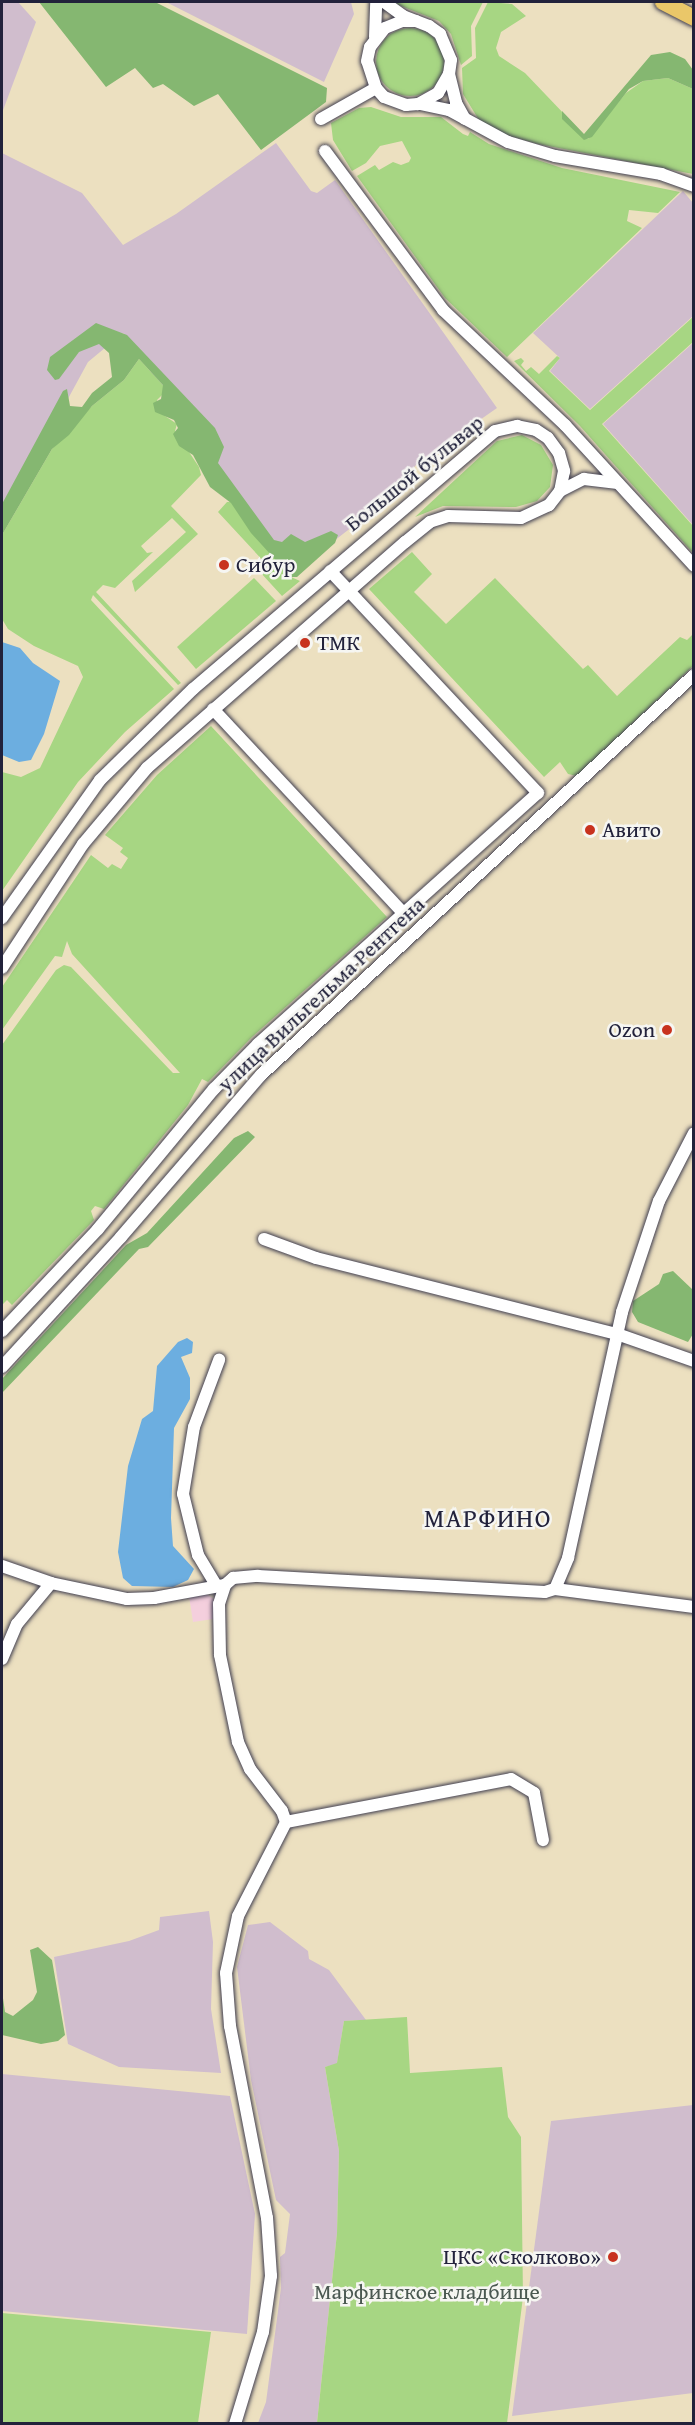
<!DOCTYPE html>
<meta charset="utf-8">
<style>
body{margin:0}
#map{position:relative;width:695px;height:2425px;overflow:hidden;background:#ece0c0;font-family:"Gentium Book Plus",serif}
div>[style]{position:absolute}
.built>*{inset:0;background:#f4cfdd}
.industrial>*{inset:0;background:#d0bdcd}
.green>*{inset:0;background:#a7d683}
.round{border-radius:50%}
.forest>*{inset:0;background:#85b771}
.water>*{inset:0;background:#6caee0}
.roads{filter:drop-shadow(0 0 2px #403e4f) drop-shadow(0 0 2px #403e4f)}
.minor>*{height:12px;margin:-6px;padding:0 6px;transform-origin:6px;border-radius:6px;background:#fff}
.highway>*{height:16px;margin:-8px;padding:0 8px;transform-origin:8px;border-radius:8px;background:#eac769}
.dots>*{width:16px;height:16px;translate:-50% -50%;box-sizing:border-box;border:3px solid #f6f6f2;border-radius:50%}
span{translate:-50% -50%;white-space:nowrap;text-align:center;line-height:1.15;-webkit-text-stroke:5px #f6f6f2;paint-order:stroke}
.street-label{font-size:22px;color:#22223b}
.poi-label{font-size:22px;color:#22223b}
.left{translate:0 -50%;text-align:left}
.right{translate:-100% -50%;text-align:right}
.park-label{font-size:22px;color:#4a5851}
.quarter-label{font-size:26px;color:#22223b;letter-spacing:1.5px}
.frame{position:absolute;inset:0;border:3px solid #22223b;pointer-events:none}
</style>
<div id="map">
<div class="built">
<i style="clip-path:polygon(205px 1593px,214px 1599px,213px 1619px,193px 1622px,189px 1596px)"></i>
</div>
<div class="industrial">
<i style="clip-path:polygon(2px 2px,18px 2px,36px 22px,2px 113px)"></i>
<i style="clip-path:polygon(166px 2px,351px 2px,354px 14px,324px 82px)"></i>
<i style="clip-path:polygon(276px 143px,311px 191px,317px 193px,335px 180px,497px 408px,418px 463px,370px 513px,294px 572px,123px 333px,88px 362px,2px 520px,2px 153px,82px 193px,123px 245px,176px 214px)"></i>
<i style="clip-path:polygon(683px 191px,693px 203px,693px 316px,590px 409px,550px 371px,560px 358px,533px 333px)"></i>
<i style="clip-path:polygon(693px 343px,693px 525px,603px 424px)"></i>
<i style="clip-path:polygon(209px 1911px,213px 1942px,211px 2009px,221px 2073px,119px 2067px,68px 2044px,54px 1957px,129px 1941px,159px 1930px,160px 1917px)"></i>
<i style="clip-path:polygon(270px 1922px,308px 1951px,309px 1959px,329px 1970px,366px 2020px,344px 2021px,337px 2064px,325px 2067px,339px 2151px,337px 2233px,317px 2423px,258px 2423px,266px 2402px,281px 2288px,280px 2257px,285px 2253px,290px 2214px,276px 2200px,251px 2080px,237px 1967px,248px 1925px)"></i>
<i style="clip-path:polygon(2px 2074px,230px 2096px,255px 2214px,247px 2334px,2px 2311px)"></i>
<i style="clip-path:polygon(693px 2105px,693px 2393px,512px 2416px,551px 2121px)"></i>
</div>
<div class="green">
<i style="clip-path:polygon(391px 2px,483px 2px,471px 26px,472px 56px,461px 65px,451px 34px,439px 21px)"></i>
<i style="clip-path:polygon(488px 2px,512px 4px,526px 16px,501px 32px,496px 48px,499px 56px,525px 73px,588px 139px,626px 93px,643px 81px,668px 78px,693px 89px,693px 174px,538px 144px,503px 134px,479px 120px,463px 94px,462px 68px,476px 58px,475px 28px)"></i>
<i class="round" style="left:376px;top:28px;width:68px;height:68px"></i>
<i style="clip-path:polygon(371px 107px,401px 117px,441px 117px,463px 134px,468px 136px,470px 132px,489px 144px,562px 168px,680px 192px,658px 213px,629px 210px,627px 221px,642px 228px,507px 357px,445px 298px,357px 176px,375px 165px,379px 170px,393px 162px,401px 165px,409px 162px,411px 158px,402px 141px,380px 146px,366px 163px,352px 171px,333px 140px,331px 123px,359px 108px)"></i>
<i style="clip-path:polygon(693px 317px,693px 342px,602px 424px,693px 526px,693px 553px,580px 426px,514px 361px,521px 358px,524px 361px,521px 365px,526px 371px,531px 367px,539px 374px,557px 356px,560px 358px,549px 371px,590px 410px)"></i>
<i style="clip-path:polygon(139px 359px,163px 385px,163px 394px,157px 400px,162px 414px,177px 424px,175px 431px,199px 467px,201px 475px,171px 506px,198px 534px,135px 592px,132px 581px,186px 532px,172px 518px,141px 546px,147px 553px,153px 552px,115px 588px,103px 585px,96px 592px,181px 683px,178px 685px,93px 595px,91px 600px,174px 689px,125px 732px,78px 782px,2px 891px,2px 772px,21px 777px,40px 768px,83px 677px,78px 666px,34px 646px,8px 629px,2px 619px,2px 535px,52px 449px,92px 406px,124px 380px)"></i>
<i style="clip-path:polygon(522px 435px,541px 445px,553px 465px,550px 487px,537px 501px,516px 507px,443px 506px,415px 517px,497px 441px)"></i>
<i style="clip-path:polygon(227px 502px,231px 502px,291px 577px,300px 581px,282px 596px,260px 572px,267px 565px,218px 512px)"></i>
<i style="clip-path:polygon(412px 552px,432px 574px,414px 592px,446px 624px,495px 578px,583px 669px,588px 665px,617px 696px,680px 637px,687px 640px,693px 634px,693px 666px,577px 776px,568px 774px,560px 762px,544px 777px,369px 589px)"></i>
<i style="clip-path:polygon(254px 578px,276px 601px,196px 669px,177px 647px)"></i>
<i style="clip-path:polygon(211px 726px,387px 917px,252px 1037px,208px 1082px,202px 1079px,188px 1105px,104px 1209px,95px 1206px,91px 1211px,94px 1220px,40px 1276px,12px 1305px,7px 1300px,2px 1305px,2px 1045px,56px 970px,64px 965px,71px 967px,173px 1073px,180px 1073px,72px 954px,67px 941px,62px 957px,55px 956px,2px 1030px,2px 987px,91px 855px,108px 868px,112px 864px,121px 869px,128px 858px,120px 852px,123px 848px,105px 835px,157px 775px)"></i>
<i style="clip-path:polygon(407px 2017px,410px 2073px,502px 2067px,508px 2117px,521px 2137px,523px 2297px,507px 2423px,317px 2423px,337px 2233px,339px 2151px,325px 2067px,337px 2063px,344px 2021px)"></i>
<i style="clip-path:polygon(2px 2313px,211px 2332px,198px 2423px,2px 2423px)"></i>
</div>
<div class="forest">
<i style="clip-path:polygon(39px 2px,155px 2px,327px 88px,326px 102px,261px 150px,218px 94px,194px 106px,163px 84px,153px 88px,135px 68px,106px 87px)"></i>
<i style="clip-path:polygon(670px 52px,685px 59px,693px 70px,693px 89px,668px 78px,643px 81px,629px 89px,592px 137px,584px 140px,562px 119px,562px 111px,584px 134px,651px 55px)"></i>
<i style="clip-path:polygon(96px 323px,127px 335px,215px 428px,224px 447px,218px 463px,274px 540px,282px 542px,291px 534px,305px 542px,331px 531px,338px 535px,335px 543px,297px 577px,291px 577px,251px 533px,231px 503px,210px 487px,193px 455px,179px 446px,173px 434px,178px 428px,174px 420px,155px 412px,153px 403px,161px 399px,163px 385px,139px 359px,124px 380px,92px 406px,69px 435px,52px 449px,2px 535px,2px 504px,63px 391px,67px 389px,70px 406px,82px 407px,92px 393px,112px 377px,109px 353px,99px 344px,79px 352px,59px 379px,55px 380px,47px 370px,50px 357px)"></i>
<i style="clip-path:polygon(248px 1131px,255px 1137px,148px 1247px,139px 1249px,2px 1393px,2px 1379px,126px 1245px,147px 1233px,234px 1138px)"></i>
<i style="clip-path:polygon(673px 1271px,693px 1290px,693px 1334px,688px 1342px,638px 1322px,632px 1312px,633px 1301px,659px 1284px,663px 1274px)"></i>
<i style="clip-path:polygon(38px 1947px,52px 1960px,65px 2035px,58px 2041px,41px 2044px,2px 2035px,2px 1991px,5px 2012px,13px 2016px,33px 2000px,37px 1992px,30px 1950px)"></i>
</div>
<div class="water">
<i style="clip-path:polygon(2px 642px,20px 648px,33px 663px,60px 681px,44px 734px,31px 760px,19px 762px,2px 755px)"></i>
<i style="clip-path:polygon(187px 1338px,193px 1342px,192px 1353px,181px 1357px,190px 1378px,190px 1399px,174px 1428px,171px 1518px,173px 1546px,194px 1569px,188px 1580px,173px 1587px,132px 1586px,123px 1578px,118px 1552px,128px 1466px,142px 1419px,153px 1411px,157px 1366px,178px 1342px)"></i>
</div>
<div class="roads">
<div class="minor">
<i style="left:384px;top:2px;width:24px;rotate:36deg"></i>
<i style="left:403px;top:16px;width:28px;rotate:21deg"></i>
<i style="left:429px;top:26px;width:14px;rotate:36deg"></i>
<i style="left:440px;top:34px;width:28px;rotate:67deg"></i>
<i style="left:451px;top:60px;width:14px;rotate:98deg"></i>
<i style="left:449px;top:74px;width:22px;rotate:120deg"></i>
<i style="left:438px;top:93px;width:23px;rotate:151deg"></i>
<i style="left:418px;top:104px;width:12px;rotate:175deg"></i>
<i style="left:406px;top:105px;width:23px;rotate:-160deg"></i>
<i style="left:384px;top:97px;width:12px;rotate:-132deg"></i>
<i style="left:376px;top:88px;width:28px;rotate:-108deg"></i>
<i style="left:367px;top:61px;width:14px;rotate:-78deg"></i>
<i style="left:370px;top:47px;width:24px;rotate:-52deg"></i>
<i style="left:385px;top:28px;width:18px;rotate:-22deg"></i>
<i style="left:402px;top:21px;width:14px"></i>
<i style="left:375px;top:37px;width:35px;rotate:-88deg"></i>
<i style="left:449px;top:74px;width:30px;rotate:76deg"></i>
<i style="left:456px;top:103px;width:18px;rotate:61deg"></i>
<i style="left:420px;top:104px;width:30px;rotate:12deg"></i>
<i style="left:449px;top:110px;width:67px;rotate:28.5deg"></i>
<i style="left:508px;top:142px;width:49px;rotate:16.6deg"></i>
<i style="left:555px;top:156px;width:108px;rotate:9.6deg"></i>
<i style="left:661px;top:174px;width:35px;rotate:20deg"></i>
<i style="left:321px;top:119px;width:63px;rotate:-29.4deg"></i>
<i style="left:325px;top:151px;width:198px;rotate:53.4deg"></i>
<i style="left:443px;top:310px;width:168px;rotate:43.3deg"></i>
<i style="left:565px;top:425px;width:191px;rotate:47.5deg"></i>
<i style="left:560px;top:491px;width:27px;rotate:-27deg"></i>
<i style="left:584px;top:479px;width:34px;rotate:7deg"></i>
<i style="left:213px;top:709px;width:282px;rotate:47deg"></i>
<i style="left:2px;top:918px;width:169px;rotate:-54.6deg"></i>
<i style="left:100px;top:780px;width:130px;rotate:-44.4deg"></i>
<i style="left:193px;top:689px;width:397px;rotate:-40.5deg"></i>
<i style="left:495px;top:431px;width:23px;rotate:-13deg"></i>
<i style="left:517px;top:426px;width:19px;rotate:12deg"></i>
<i style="left:536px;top:430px;width:14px;rotate:34deg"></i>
<i style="left:548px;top:438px;width:19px;rotate:54deg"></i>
<i style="left:559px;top:453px;width:19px;rotate:74deg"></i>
<i style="left:564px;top:471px;width:20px;rotate:101deg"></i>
<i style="left:560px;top:491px;width:18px;rotate:128deg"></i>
<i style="left:549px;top:505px;width:31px;rotate:155deg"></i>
<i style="left:521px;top:518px;width:73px;rotate:-178.4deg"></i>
<i style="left:448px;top:516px;width:19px;rotate:162deg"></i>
<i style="left:430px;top:522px;width:32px;rotate:141deg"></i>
<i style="left:405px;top:542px;width:343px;rotate:138.8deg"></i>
<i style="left:147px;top:768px;width:99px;rotate:130.1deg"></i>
<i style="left:83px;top:844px;width:148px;rotate:123.2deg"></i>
<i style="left:264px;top:1239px;width:55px;rotate:20.1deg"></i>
<i style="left:316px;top:1258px;width:310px;rotate:14.2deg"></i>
<i style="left:617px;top:1334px;width:82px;rotate:19.3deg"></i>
<i style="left:2px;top:1331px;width:140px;rotate:-46.7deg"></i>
<i style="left:98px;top:1229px;width:182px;rotate:-50.4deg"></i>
<i style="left:214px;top:1089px;width:63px;rotate:-45.6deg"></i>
<i style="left:258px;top:1044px;width:376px;rotate:-41.9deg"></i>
<i style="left:538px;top:793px;width:304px;rotate:-133.1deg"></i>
<i style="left:2px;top:1367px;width:176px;rotate:-47.5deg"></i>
<i style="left:121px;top:1237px;width:214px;rotate:-49.2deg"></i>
<i style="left:261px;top:1075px;width:589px;rotate:-42.73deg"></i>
<i style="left:2px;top:1566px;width:52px;rotate:19.1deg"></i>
<i style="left:216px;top:1585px;width:35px;rotate:-121deg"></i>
<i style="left:198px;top:1555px;width:63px;rotate:-103.8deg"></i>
<i style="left:183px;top:1494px;width:68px;rotate:-80.7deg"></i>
<i style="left:194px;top:1427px;width:72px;rotate:-69.5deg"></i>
<i style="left:555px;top:1589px;width:34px;rotate:-67deg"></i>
<i style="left:568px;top:1558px;width:252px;rotate:-77.6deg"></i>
<i style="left:622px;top:1312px;width:117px;rotate:-71.6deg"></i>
<i style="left:659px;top:1201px;width:76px;rotate:-62.8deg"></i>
<i style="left:2px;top:1659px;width:38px;rotate:-67deg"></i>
<i style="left:17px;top:1624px;width:53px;rotate:-50.3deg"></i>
<i style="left:51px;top:1583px;width:78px;rotate:11.9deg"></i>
<i style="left:127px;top:1599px;width:27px;rotate:-2deg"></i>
<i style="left:154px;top:1598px;width:72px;rotate:-10.4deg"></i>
<i style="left:286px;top:1822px;width:229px;rotate:-10.8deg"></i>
<i style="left:511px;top:1779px;width:27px;rotate:31deg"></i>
<i style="left:534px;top:1793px;width:48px;rotate:79.2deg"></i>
<i style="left:235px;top:2424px;width:96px;rotate:-73.1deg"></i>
<i style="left:263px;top:2332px;width:57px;rotate:-81.9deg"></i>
<i style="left:271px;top:2276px;width:58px;rotate:-93.9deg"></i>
<i style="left:267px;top:2218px;width:196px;rotate:-100.9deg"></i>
<i style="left:230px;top:2026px;width:53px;rotate:-94.3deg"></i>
<i style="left:226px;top:1973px;width:58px;rotate:-78.1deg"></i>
<i style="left:238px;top:1916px;width:106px;rotate:-62.9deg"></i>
<i style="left:286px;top:1822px;width:12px;rotate:-110deg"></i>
<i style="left:282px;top:1811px;width:53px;rotate:-127.3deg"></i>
<i style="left:250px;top:1769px;width:30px;rotate:-114deg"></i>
<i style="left:238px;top:1742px;width:89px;rotate:-101.7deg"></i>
<i style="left:220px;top:1655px;width:51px;rotate:-91.1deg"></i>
<i style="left:219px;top:1604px;width:20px;rotate:-72deg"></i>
<i style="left:225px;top:1585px;width:11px;rotate:-41deg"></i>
<i style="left:233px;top:1578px;width:25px;rotate:-5deg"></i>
<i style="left:258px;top:1576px;width:287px;rotate:3.2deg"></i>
<i style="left:545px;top:1592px;width:10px;rotate:-17deg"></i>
<i style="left:555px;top:1589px;width:140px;rotate:7.4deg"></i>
</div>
<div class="highway">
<i style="left:663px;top:2px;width:35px;rotate:27deg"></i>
</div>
</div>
<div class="dots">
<i style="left:224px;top:565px;background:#c8321e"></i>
<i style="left:305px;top:643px;background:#c8321e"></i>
<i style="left:590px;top:830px;background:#c8321e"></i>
<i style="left:667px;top:1030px;background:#c8321e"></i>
<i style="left:613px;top:2257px;background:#c8321e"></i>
</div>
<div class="street-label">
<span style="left:414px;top:473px;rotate:-39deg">Большой бульвар</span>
<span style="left:321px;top:994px;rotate:-43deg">улица Вильгельма Рентгена</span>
</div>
<div class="poi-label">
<span class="left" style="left:236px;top:565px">Сибур</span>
<span class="left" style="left:317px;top:643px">ТМК</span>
<span class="left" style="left:602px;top:830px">Авито</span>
<span class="right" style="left:655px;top:1030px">Ozon</span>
<span class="right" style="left:601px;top:2257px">ЦКС «Сколково»</span>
</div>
<div class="park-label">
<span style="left:427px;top:2292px">Марфинское кладбище</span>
</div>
<div class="quarter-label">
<span style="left:488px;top:1518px">МАРФИНО</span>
</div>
<div class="frame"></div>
</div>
